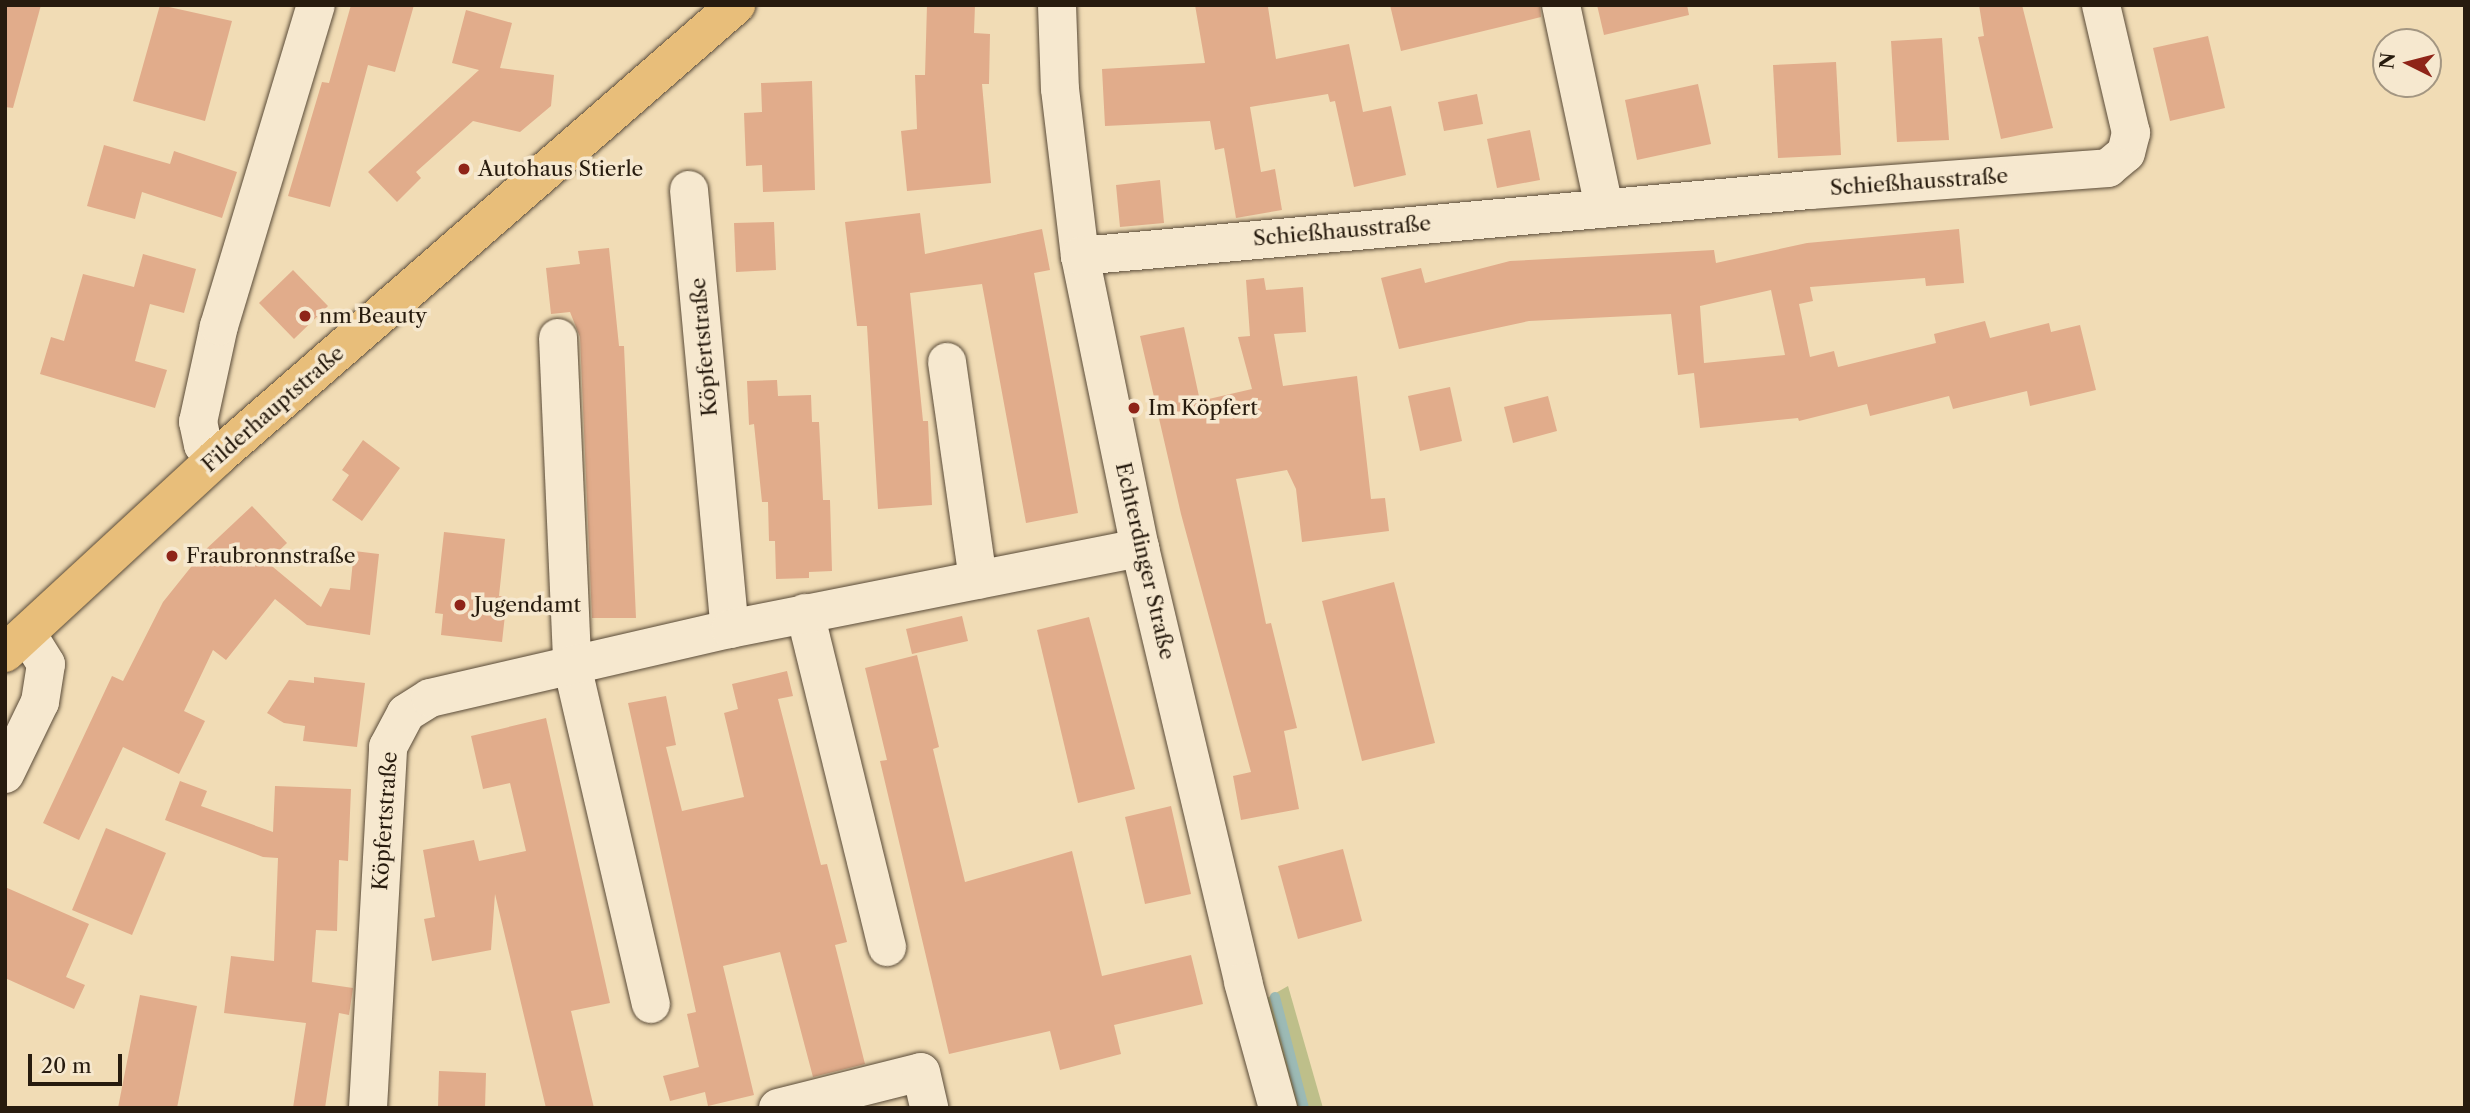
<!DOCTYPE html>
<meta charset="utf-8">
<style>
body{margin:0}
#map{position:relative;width:2470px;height:1113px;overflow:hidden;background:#f1dcb5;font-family:"Libre Caslon Text",serif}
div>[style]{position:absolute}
.green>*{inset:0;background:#bebf8a}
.stream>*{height:10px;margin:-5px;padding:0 5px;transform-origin:5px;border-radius:5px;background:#9cbab5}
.building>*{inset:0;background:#e1ac8b}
.roads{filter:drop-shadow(0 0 2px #5a4b38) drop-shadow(0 0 2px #5a4b38)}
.minor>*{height:38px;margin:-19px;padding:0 19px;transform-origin:19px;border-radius:19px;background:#f6e8cf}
.major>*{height:38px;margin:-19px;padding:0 19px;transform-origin:19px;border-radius:19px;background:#e8be7a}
.dots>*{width:19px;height:19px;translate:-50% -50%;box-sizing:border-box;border:4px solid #f6e8cf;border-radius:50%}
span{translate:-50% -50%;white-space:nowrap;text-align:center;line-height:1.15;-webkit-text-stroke:7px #f6e8cf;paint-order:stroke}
.poi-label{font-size:21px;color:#271b0e}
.left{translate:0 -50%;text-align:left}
.street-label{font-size:21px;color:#271b0e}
.frame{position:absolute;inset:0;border:7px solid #271b0e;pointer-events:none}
.north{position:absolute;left:2372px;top:28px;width:70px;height:70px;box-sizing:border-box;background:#f6e8cf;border:2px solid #a39682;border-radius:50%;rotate:276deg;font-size:19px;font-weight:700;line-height:28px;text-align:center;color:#271b0e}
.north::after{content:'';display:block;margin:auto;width:24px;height:32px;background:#8f2418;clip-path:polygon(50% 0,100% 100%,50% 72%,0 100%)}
.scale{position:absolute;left:28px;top:1054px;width:94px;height:32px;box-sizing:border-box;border:4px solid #271b0e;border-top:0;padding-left:9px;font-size:21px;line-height:24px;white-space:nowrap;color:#271b0e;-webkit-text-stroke:5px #f6e8cf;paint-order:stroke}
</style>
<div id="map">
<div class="green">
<i style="clip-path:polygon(1288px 986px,1323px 1108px,1293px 1108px,1267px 998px)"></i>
</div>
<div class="stream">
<i style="left:1275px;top:997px;width:115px;rotate:75.4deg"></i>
</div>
<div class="building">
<i style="clip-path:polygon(5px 5px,41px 5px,13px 108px,5px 107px)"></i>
<i style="clip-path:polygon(160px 5px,232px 21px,205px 121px,133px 101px)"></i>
<i style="clip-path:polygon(351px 5px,414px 5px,395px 72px,368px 65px,330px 207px,288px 196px,322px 82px,329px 83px)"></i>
<i style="clip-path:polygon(927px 5px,975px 5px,974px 33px,990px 34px,989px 84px,982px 84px,991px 183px,907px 191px,901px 131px,917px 129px,915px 75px,925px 75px)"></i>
<i style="clip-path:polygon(1195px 5px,1268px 7px,1276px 59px,1349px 44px,1363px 112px,1391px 106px,1406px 175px,1354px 187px,1335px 101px,1330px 102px,1328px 94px,1250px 107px,1261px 172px,1275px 169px,1282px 210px,1236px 218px,1224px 148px,1215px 150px,1210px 121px,1105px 126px,1102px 69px,1205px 63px)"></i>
<i style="clip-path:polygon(1390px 5px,1540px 5px,1541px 17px,1401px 51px)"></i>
<i style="clip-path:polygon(1597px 5px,1687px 5px,1689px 15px,1604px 35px)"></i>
<i style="clip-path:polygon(1979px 5px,2022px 5px,2053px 128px,2001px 139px,1978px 37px,1984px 36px)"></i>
<i style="clip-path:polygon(466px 10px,512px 23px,500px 68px,554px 75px,551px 106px,520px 132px,473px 121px,416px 172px,421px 178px,397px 202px,368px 172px,479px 70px,452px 63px)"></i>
<i style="clip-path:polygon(2208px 36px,2225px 108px,2170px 121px,2153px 48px)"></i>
<i style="clip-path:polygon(1942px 38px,1949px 140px,1897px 142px,1891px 41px)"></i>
<i style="clip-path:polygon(1836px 62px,1841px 155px,1778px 158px,1773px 65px)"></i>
<i style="clip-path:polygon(812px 81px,815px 190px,763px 192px,762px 165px,746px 166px,744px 113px,762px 112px,761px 83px)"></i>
<i style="clip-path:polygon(1698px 84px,1711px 144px,1637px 160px,1625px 100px)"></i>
<i style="clip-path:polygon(1477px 94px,1483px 124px,1444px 131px,1438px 102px)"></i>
<i style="clip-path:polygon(1530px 130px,1540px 180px,1497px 188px,1487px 139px)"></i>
<i style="clip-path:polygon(104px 145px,170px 164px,174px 151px,237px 172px,222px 218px,142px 192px,135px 219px,87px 206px)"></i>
<i style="clip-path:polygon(1160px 180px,1164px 223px,1120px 227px,1116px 185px)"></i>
<i style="clip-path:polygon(920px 213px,925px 254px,1042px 229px,1050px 270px,1034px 273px,1078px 513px,1026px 523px,982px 284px,910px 293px,923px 421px,928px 421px,932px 505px,878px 509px,867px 326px,857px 326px,845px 222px)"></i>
<i style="clip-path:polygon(774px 222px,776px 270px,736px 272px,734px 223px)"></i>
<i style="clip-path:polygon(evenodd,1959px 229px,1964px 283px,1926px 286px,1925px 278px,1810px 287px,1813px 301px,1799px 304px,1810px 357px,1834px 351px,1838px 367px,1936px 343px,1934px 334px,1985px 321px,1990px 338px,2049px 323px,2051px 332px,2080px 325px,2096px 390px,2030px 406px,2027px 391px,1953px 409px,1949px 396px,1870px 416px,1867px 404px,1799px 421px,1798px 418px,1700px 428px,1694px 373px,1678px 375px,1671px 314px,1529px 321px,1399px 349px,1381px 278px,1421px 268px,1425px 283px,1510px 261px,1714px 250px,1716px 263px,1807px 243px,1959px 229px,1771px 290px,1785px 355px,1704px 363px,1700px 306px,1771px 290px)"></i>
<i style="clip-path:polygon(609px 248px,619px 346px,624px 346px,636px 618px,592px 618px,580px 337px,570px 312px,551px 314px,546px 268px,580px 264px,578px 251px)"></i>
<i style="clip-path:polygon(143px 254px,196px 269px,184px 313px,150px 304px,135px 361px,167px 370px,155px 408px,40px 374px,51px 337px,64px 341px,83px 274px,134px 287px)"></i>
<i style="clip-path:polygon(293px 270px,328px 306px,294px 339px,259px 303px)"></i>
<i style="clip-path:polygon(1264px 278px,1266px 290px,1303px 287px,1306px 332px,1274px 334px,1283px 386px,1357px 376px,1371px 499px,1385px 498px,1389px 531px,1302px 542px,1296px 489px,1287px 470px,1236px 479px,1266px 624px,1271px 623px,1297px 728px,1284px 731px,1299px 809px,1241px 820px,1233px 776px,1251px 772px,1181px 514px,1140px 336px,1184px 327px,1200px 401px,1252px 389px,1238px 337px,1250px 336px,1246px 280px)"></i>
<i style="clip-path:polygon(777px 380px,778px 396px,811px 395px,812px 422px,819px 422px,823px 500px,830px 500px,832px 571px,809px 572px,809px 578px,776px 579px,775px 541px,769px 541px,768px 502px,762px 502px,754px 424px,749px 425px,747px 381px)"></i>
<i style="clip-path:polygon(1450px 387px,1462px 441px,1420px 451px,1408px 396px)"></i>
<i style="clip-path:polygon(1548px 396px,1557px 431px,1513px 443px,1504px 407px)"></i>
<i style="clip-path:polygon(363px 440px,400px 468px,362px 521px,332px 500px,349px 475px,342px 470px)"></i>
<i style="clip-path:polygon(252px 506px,287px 543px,267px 562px,321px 607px,330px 588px,350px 590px,354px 551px,379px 554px,370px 635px,307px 625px,275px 599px,226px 660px,213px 650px,184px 711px,205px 721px,179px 774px,123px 747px,79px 840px,43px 823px,112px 676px,123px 681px,163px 602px,203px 552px)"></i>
<i style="clip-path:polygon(444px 532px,505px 539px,499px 596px,507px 597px,502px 642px,441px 635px,443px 614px,435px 613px)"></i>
<i style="clip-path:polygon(1394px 582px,1435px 743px,1362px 761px,1322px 601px)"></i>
<i style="clip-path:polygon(962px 616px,968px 641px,912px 654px,906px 629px)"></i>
<i style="clip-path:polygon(1089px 617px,1135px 789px,1078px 803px,1037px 630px)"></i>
<i style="clip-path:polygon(917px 655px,939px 747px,933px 749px,965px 882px,1072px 851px,1102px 976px,1191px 955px,1203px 1004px,1114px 1025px,1121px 1054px,1060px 1070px,1050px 1031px,949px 1054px,880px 761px,887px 760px,865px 668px)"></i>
<i style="clip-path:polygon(787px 671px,793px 696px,778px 699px,821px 865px,827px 864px,847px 942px,835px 945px,865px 1064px,813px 1077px,780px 952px,723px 966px,754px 1095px,708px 1106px,705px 1092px,670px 1101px,663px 1076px,699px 1067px,687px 1014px,696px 1012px,628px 703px,666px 696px,676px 745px,666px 747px,682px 811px,744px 797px,724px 713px,738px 709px,732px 684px)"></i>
<i style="clip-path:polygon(314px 677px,365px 683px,357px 747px,303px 741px,305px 726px,284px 723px,267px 713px,289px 680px,314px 683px)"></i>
<i style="clip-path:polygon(546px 718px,610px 1003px,571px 1011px,594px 1108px,546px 1108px,495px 894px,491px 950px,432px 961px,424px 919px,435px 917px,423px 850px,474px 840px,479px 861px,526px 851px,510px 783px,483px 789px,471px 736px)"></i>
<i style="clip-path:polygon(180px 781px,207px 791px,201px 806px,273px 832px,275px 786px,351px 789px,348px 861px,339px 860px,337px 931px,316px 930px,312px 982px,353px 988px,349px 1015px,339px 1013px,325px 1108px,293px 1108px,306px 1023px,224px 1013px,231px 956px,274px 961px,278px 858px,263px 857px,165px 820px)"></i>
<i style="clip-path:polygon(1171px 806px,1191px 894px,1145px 904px,1125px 817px)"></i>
<i style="clip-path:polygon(106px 828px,166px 853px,132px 935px,72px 910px)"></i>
<i style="clip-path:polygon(1343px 849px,1362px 921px,1298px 939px,1278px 866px)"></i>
<i style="clip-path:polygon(5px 887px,89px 924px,66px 977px,85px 985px,74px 1009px,5px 978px)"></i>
<i style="clip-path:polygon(140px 995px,197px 1006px,177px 1108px,118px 1108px)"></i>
<i style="clip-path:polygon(439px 1071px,486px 1073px,485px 1108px,438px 1108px)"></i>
</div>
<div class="roads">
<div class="minor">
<i style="left:1057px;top:5px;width:84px;rotate:88deg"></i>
<i style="left:1060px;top:89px;width:168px;rotate:83.2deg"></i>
<i style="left:1080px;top:256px;width:298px;rotate:78.4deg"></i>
<i style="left:1140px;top:548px;width:446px;rotate:76.6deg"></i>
<i style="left:1243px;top:982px;width:131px;rotate:74.5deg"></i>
<i style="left:1561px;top:5px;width:208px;rotate:78deg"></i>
<i style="left:689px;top:190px;width:441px;rotate:84.7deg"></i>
<i style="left:1080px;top:256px;width:733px;rotate:-5.17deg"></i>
<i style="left:1810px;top:190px;width:299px;rotate:-4.2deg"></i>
<i style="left:2108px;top:168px;width:23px;rotate:-40deg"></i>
<i style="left:2126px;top:153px;width:21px;rotate:-76deg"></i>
<i style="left:2131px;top:133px;width:131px;rotate:-103.2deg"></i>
<i style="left:558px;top:338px;width:327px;rotate:87.5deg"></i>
<i style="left:572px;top:665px;width:348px;rotate:76.9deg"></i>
<i style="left:947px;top:362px;width:220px;rotate:81.9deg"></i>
<i style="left:216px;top:458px;width:18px;rotate:-135deg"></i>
<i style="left:203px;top:445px;width:24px;rotate:-102deg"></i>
<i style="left:198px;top:422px;width:98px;rotate:-77.7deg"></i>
<i style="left:219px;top:326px;width:335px;rotate:-73.2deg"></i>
<i style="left:805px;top:613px;width:344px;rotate:76.2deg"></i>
<i style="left:5px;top:774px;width:80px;rotate:-64.1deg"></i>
<i style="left:40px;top:702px;width:38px;rotate:-81deg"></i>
<i style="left:46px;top:664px;width:36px;rotate:-122deg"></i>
<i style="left:368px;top:1108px;width:362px;rotate:-86.8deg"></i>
<i style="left:388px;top:747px;width:38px;rotate:-62deg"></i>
<i style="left:406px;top:713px;width:28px;rotate:-32deg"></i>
<i style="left:430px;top:698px;width:308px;rotate:-13deg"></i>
<i style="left:730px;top:629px;width:418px;rotate:-11.2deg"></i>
<i style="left:778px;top:1108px;width:147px;rotate:-14.1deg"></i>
<i style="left:921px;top:1072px;width:37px;rotate:77deg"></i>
</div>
<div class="major">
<i style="left:5px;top:653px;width:287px;rotate:-42.7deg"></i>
<i style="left:216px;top:458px;width:690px;rotate:-41.06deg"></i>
</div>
</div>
<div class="dots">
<i style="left:464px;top:169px;background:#8f2418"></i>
<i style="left:305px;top:316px;background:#8f2418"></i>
<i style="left:1134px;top:408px;background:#8f2418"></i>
<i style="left:172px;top:556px;background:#8f2418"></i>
<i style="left:460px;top:605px;background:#8f2418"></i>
</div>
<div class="poi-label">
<span class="left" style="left:478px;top:169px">Autohaus Stierle</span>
<span class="left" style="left:319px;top:316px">nm Beauty</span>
<span class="left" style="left:1148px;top:408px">Im Köpfert</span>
<span class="left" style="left:186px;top:556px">Fraubronnstraße</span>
<span class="left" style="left:474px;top:605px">Jugendamt</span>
</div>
<div class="street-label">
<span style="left:1919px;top:182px;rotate:-4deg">Schießhausstraße</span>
<span style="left:1342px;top:231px;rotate:-5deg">Schießhausstraße</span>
<span style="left:704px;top:347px;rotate:-95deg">Köpfertstraße</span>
<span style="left:273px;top:409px;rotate:-41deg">Filderhauptstraße</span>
<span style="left:1145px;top:561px;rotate:77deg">Echterdinger Straße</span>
<span style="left:385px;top:821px;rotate:-86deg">Köpfertstraße</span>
</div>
<div class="frame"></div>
<div class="north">N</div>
<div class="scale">20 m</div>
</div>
